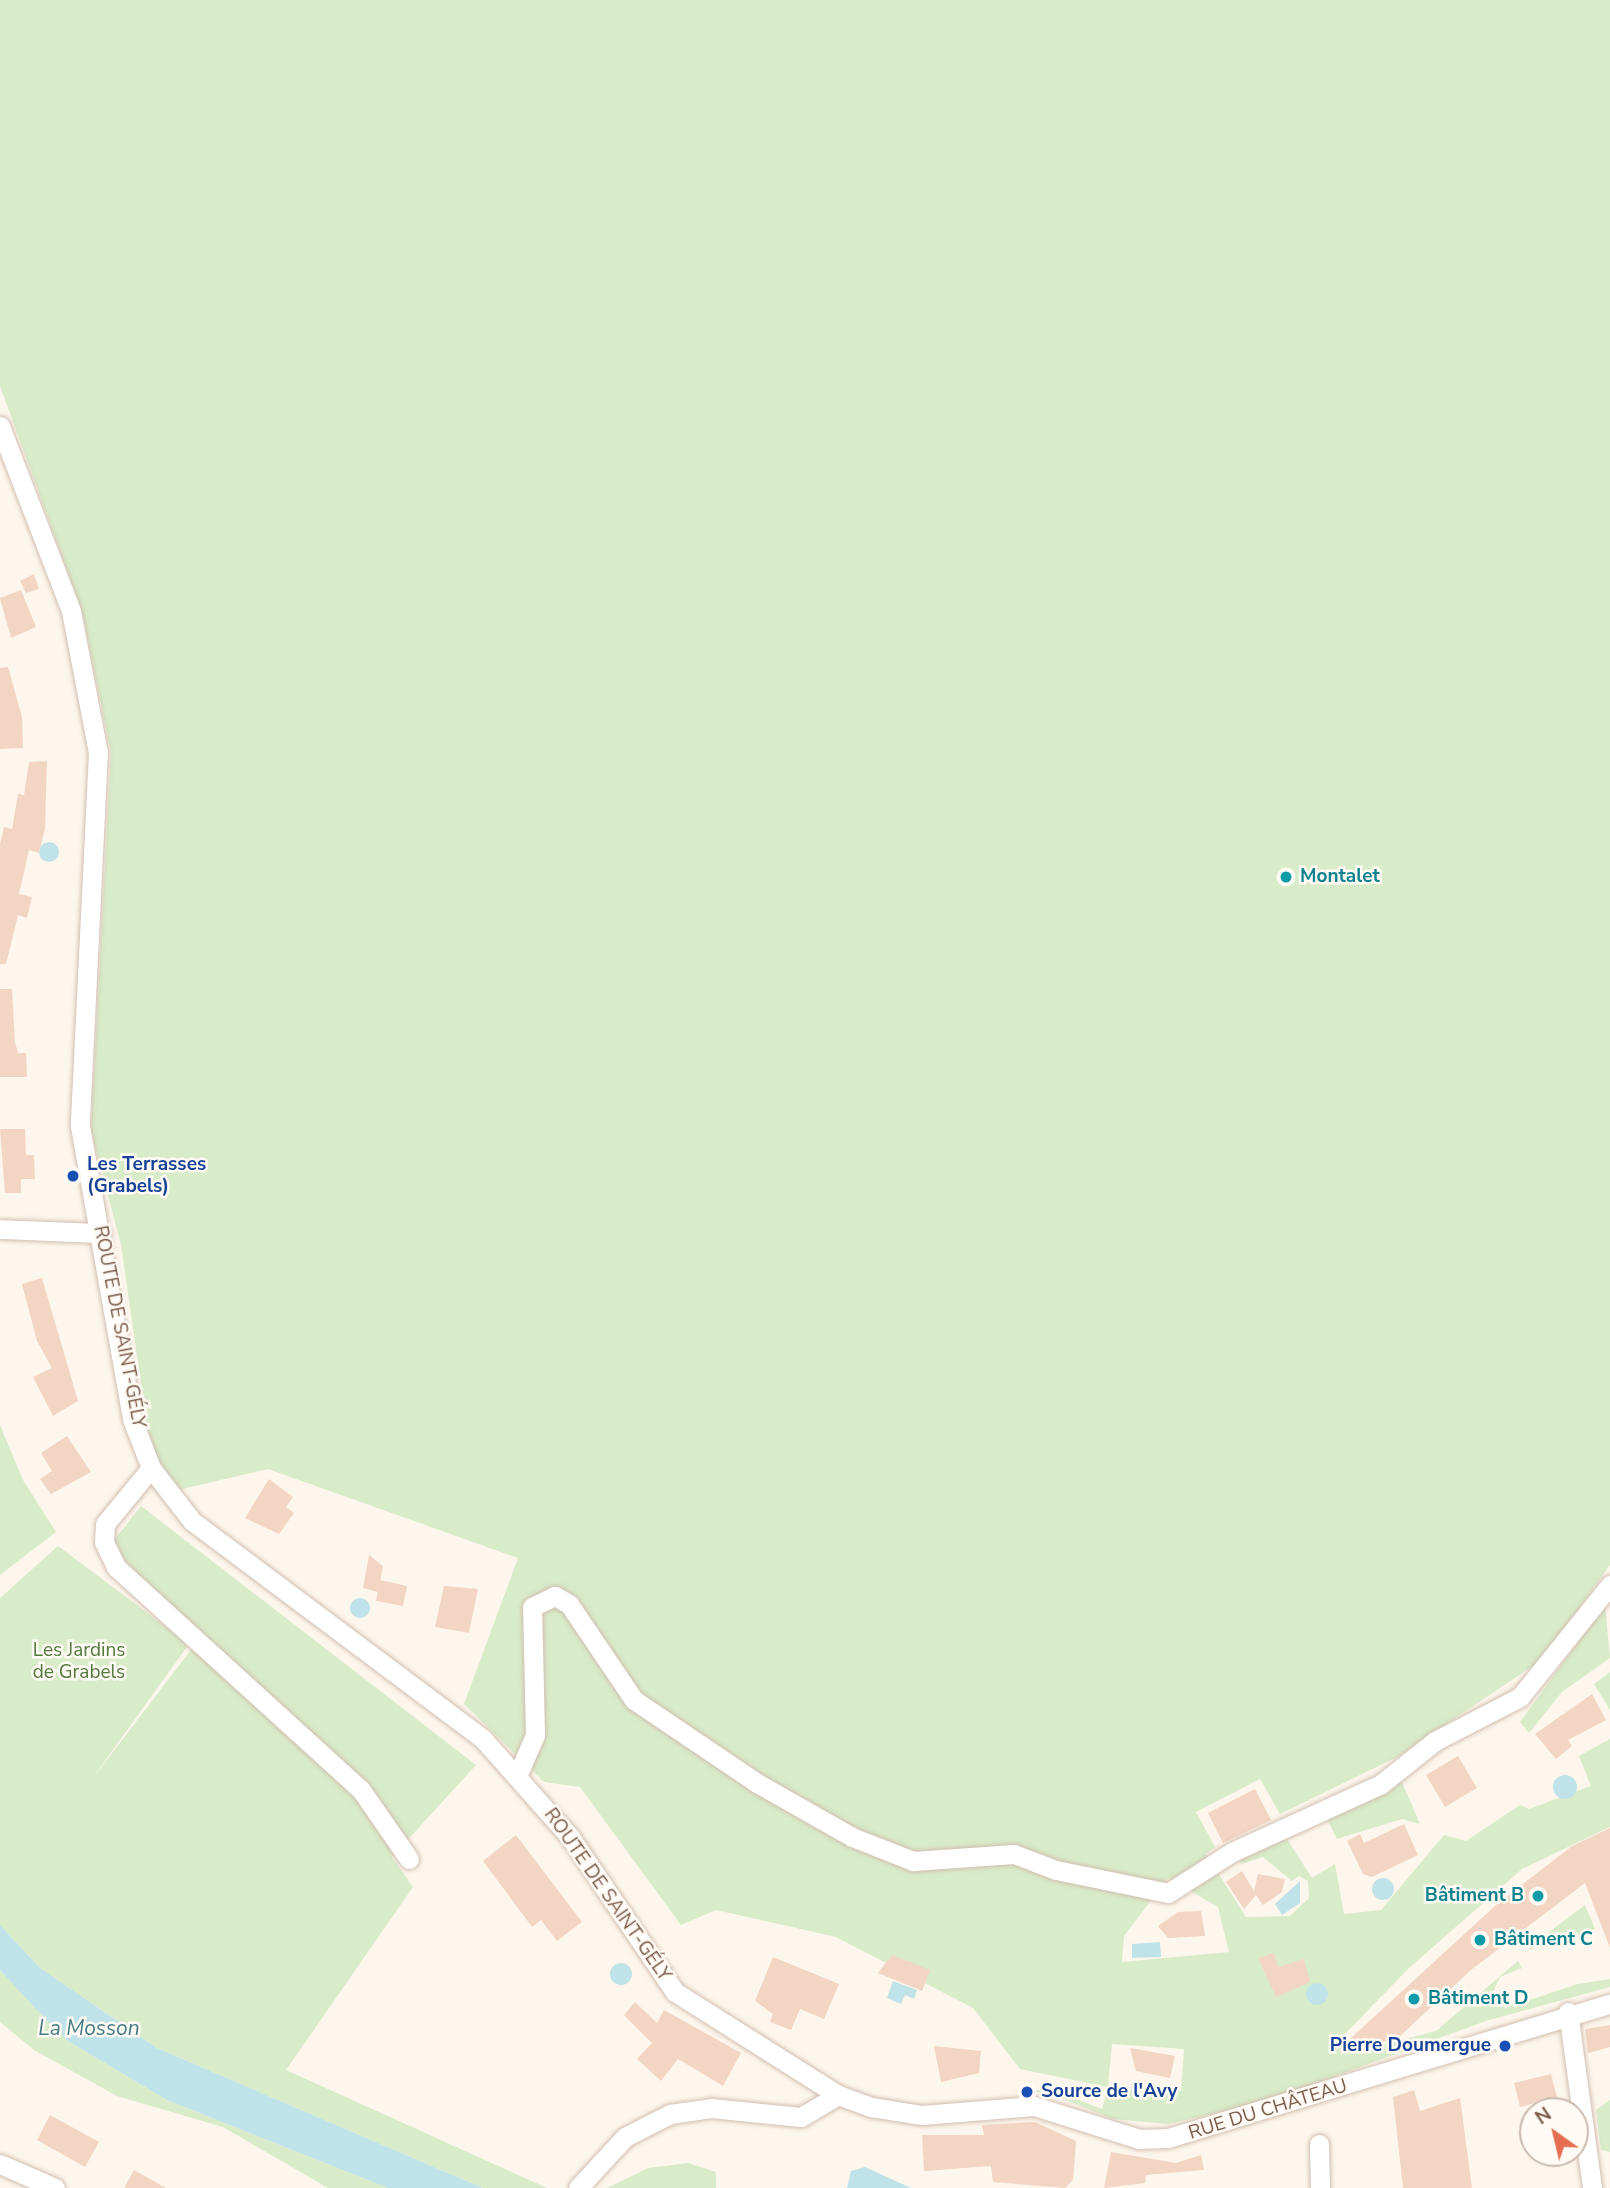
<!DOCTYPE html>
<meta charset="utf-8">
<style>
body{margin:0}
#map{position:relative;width:1610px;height:2188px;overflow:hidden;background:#fdf6ec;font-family:"Nunito Sans",sans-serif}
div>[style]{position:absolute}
.green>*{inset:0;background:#d8ecc9}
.water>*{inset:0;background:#bfe3e8}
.round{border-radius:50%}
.building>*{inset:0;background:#f3d5c3}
.roads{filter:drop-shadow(0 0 2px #d1beb0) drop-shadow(0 0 2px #d1beb0)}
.minor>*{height:19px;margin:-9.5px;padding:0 9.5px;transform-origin:9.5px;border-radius:9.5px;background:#fff}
.dots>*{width:19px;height:19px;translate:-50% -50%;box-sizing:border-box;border:4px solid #fffaf3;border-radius:50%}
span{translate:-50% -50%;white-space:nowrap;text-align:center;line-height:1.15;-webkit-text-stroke:5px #fffaf3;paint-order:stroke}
.culture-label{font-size:19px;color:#0d838f;font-weight:700}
.left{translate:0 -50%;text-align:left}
.right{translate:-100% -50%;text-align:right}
.transit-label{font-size:19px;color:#164399;font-weight:700}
.street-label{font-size:19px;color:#7a5c4d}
.park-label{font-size:19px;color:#537a41}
.water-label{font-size:21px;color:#437c86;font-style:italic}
.north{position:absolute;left:1519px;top:2097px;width:70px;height:70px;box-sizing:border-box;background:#fffaf3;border:2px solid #cabbb1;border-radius:50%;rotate:326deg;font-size:19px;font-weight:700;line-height:28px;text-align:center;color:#7a5c4d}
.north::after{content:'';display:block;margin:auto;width:24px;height:32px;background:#e76f51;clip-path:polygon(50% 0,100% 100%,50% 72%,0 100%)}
</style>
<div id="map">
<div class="green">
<i style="clip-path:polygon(evenodd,0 0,1610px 0,1610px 1565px,1543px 1659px,1399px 1756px,1280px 1814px,1260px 1779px,1196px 1812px,1215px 1847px,1206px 1854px,1246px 1917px,1290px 1916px,1309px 1898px,1308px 1881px,1299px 1876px,1292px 1881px,1263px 1857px,1241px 1864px,1238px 1856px,1285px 1836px,1312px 1878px,1335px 1864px,1344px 1914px,1381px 1910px,1444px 1835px,1466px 1841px,1520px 1805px,1529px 1809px,1591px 1786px,1579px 1756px,1610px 1739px,1610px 1827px,1522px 1869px,1409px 1968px,1339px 2040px,1354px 2052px,1436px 2031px,1518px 1961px,1522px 1968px,1500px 1977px,1489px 2001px,1498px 1995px,1505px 2008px,1578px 1984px,1610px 1979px,1610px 1987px,1486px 2021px,1267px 2101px,1169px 2124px,1113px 2119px,1048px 2093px,1013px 2090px,1053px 2090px,1102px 2109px,1108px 2087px,1020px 2069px,973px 2008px,836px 1937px,716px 1910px,681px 1925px,580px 1787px,544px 1782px,464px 1704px,518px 1558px,268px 1469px,178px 1490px,150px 1446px,121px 1245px,91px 1130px,111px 753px,82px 611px,0 386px,0 0,1168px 1878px,1218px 1907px,1229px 1952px,1122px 1962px,1124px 1936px,1168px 1878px,0 0,1112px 2044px,1184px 2049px,1181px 2091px,1108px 2086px,1112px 2044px)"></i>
<i style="clip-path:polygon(0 1425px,23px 1480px,56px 1532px,0 1575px)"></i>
<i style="clip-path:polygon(141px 1506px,476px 1765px,392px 1857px,413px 1887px,286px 2070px,547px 2188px,483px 2188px,157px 2048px,40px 1968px,0 1925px,0 1598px,58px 1546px,189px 1644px,90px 1782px,203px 1634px,119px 1560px,114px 1540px)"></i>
<i style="clip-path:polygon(1605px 1605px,1610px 1658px,1562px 1692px,1529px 1733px,1520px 1722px)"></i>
<i style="clip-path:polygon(1610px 1672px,1610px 1710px,1594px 1684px)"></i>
<i style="clip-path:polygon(1402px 1782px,1420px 1824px,1402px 1819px,1337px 1839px,1326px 1817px)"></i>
<i style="clip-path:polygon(1585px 1905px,1595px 1929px,1529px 1950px,1529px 1947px)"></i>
<i style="clip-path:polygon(0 1970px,68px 2041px,167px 2100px,388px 2188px,328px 2188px,223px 2127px,117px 2096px,34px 2050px,0 2022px)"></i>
<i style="clip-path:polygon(1610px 2100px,1610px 2152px,1601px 2150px,1596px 2110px)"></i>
<i style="clip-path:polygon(688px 2163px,716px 2172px,716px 2188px,607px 2188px,648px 2168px)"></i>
</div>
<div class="water">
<i class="round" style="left:39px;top:842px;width:20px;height:20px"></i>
<i class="round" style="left:350px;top:1598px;width:20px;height:20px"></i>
<i class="round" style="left:1553px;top:1775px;width:24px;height:24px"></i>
<i class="round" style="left:1372px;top:1878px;width:22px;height:22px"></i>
<i style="clip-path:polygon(1300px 1881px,1300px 1903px,1282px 1915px,1275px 1904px)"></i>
<i style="clip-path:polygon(0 1925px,40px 1968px,157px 2048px,483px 2188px,388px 2188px,167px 2100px,68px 2041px,38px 2011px,0 1970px)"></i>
<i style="clip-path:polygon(1160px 1942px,1161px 1957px,1132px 1958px,1132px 1944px)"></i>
<i class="round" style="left:610px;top:1963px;width:22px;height:22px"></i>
<i style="clip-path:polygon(893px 1981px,917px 1990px,914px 1999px,905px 1995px,901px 2004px,887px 1998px)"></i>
<i class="round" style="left:1306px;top:1983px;width:22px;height:22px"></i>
<i style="clip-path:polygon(865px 2167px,911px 2188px,847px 2188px,851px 2171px)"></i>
</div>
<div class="building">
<i style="clip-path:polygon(34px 574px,39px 589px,26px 593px,20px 581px)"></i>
<i style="clip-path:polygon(21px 590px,36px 627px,11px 638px,0 598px)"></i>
<i style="clip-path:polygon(8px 667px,22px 717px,23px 748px,0 749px,0 668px)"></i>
<i style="clip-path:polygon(47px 761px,45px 829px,39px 853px,29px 850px,19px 894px,32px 897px,27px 918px,18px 915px,6px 964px,0 964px,0 844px,4px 827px,12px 829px,18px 794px,24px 795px,29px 762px)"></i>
<i style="clip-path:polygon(0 989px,12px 989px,15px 1042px,18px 1053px,26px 1053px,27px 1077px,0 1077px)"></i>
<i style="clip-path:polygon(0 1129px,25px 1129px,26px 1155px,34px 1155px,35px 1179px,21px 1179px,21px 1193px,5px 1193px)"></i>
<i style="clip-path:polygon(42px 1278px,78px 1401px,53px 1416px,33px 1377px,52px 1368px,37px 1341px,22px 1284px)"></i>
<i style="clip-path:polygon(67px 1436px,91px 1472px,51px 1494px,40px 1479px,52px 1471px,41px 1453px)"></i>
<i style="clip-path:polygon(269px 1479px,293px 1497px,286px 1507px,294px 1513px,279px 1534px,245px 1518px)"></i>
<i style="clip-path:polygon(369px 1555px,383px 1566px,378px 1592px,363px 1588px)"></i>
<i style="clip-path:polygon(380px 1580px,407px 1586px,403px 1606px,376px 1601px)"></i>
<i style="clip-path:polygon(444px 1586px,478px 1589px,469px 1633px,435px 1627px)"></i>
<i style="clip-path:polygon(1592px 1694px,1606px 1720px,1568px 1740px,1572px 1746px,1556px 1759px,1535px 1734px)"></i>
<i style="clip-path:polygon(1458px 1756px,1477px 1788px,1445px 1807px,1426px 1775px)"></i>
<i style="clip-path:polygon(1255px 1789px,1271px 1820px,1223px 1843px,1208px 1813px)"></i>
<i style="clip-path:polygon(1404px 1824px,1418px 1855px,1372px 1877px,1363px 1874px,1347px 1841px,1360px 1834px,1364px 1843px)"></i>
<i style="clip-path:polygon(1610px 1828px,1610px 1948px,1585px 1883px,1471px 1970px,1399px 2037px,1360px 2049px,1350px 2039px,1496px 1905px,1572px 1846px)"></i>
<i style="clip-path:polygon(516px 1835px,582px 1922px,557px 1941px,541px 1920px,532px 1927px,483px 1861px)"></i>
<i style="clip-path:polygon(1242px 1871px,1254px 1891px,1258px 1874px,1285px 1879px,1282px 1892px,1263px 1905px,1256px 1895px,1244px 1909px,1226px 1882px)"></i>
<i style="clip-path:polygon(1201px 1911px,1205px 1936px,1168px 1938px,1158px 1926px,1178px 1912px)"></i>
<i style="clip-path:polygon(1274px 1953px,1278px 1967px,1304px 1959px,1310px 1982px,1276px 1997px,1258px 1958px)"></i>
<i style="clip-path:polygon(892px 1955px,930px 1970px,922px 1991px,878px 1973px)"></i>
<i style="clip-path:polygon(773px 1957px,839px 1984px,824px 2019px,800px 2009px,791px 2030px,770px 2022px,773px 2014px,755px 2001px)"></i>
<i style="clip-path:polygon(635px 2002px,657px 2023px,664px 2010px,741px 2053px,723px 2086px,678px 2059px,661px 2081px,637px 2059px,652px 2043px,624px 2015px)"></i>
<i style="clip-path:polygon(1610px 2025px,1610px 2047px,1588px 2053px,1585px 2029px)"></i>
<i style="clip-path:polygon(934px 2046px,981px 2051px,979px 2073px,941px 2082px)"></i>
<i style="clip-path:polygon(1130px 2048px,1175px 2056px,1170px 2078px,1136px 2071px)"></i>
<i style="clip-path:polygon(1551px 2074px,1557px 2097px,1520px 2107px,1514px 2083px)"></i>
<i style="clip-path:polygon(1414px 2090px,1420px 2111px,1460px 2098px,1472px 2188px,1403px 2188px,1393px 2097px)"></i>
<i style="clip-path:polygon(50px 2115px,99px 2142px,85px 2167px,37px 2140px)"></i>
<i style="clip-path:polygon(1035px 2122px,1076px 2141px,1073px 2180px,1065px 2188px,993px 2182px,991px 2166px,924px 2171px,922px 2135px,984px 2135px,982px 2125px)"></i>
<i style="clip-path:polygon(1111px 2152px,1176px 2163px,1201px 2155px,1204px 2170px,1146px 2175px,1145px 2183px,1104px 2188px)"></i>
<i style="clip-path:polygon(134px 2170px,166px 2188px,124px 2188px)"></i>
</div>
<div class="roads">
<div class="minor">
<i style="left:0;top:426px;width:198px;rotate:69deg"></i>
<i style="left:71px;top:611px;width:144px;rotate:79.2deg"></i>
<i style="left:98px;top:752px;width:374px;rotate:92.8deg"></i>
<i style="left:80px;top:1126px;width:298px;rotate:79.9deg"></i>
<i style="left:132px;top:1419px;width:53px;rotate:68.8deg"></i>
<i style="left:151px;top:1468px;width:67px;rotate:52.3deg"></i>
<i style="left:192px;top:1521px;width:364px;rotate:36.8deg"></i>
<i style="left:483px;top:1739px;width:131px;rotate:48.4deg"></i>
<i style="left:570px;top:1837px;width:187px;rotate:55.9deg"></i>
<i style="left:675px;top:1992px;width:193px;rotate:32.3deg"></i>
<i style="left:838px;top:2095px;width:35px;rotate:20deg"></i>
<i style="left:871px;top:2107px;width:52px;rotate:8.9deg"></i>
<i style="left:922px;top:2115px;width:112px;rotate:-4.6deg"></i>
<i style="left:1034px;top:2106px;width:110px;rotate:17.4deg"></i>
<i style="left:1139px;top:2139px;width:29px;rotate:-2deg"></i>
<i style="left:1168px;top:2138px;width:462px;rotate:-16.9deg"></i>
<i style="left:0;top:1229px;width:101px;rotate:2.3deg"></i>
<i style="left:151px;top:1468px;width:72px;rotate:129.4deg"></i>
<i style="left:105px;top:1524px;width:18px;rotate:93deg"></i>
<i style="left:104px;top:1542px;width:28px;rotate:64deg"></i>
<i style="left:116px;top:1567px;width:331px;rotate:42.3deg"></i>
<i style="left:361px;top:1790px;width:84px;rotate:55.2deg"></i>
<i style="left:518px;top:1774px;width:43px;rotate:-66.4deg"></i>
<i style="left:535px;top:1735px;width:128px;rotate:-91.3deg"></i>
<i style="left:532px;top:1607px;width:25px;rotate:-26deg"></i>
<i style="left:555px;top:1596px;width:16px;rotate:30deg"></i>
<i style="left:569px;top:1604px;width:116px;rotate:55.9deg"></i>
<i style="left:634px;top:1700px;width:148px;rotate:34deg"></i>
<i style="left:757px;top:1783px;width:109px;rotate:29.6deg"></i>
<i style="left:852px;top:1837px;width:66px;rotate:21.5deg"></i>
<i style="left:913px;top:1861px;width:101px;rotate:-4deg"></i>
<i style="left:1014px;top:1854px;width:45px;rotate:20.9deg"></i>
<i style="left:1056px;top:1870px;width:114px;rotate:11.6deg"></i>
<i style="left:1168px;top:1893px;width:76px;rotate:-32.6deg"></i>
<i style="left:1232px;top:1852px;width:164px;rotate:-24.5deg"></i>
<i style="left:1381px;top:1784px;width:69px;rotate:-38.5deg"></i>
<i style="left:1435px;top:1741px;width:96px;rotate:-27.4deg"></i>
<i style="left:1520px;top:1697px;width:144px;rotate:-51.2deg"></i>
<i style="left:1568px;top:2012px;width:178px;rotate:82.2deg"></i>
<i style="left:1319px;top:2144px;width:44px;rotate:88.7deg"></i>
<i style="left:0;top:2164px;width:60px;rotate:23.6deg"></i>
<i style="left:578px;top:2188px;width:69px;rotate:-47.3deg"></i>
<i style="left:625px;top:2137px;width:51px;rotate:-27.1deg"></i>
<i style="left:670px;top:2114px;width:41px;rotate:-8.3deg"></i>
<i style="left:711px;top:2108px;width:90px;rotate:5.7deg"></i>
<i style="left:801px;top:2117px;width:43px;rotate:-30.7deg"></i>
</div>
</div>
<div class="dots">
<i style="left:1286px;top:877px;background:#0f9aa8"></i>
<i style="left:73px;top:1176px;background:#1a4fb4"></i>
<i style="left:1538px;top:1896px;background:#0f9aa8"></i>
<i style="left:1480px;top:1940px;background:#0f9aa8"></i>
<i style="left:1414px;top:1999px;background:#0f9aa8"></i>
<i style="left:1505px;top:2046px;background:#1a4fb4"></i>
<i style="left:1027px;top:2092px;background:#1a4fb4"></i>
</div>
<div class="culture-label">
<span class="left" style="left:1300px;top:877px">Montalet</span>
<span class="right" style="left:1524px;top:1896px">Bâtiment B</span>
<span class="left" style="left:1494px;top:1940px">Bâtiment C</span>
<span class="left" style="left:1428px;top:1999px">Bâtiment D</span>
</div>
<div class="transit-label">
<span class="left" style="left:87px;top:1176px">Les Terrasses<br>(Grabels)</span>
<span class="right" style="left:1491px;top:2046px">Pierre Doumergue</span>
<span class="left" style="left:1041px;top:2092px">Source de l'Avy</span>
</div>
<div class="street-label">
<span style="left:119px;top:1327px;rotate:79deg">ROUTE DE SAINT-GÉLY</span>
<span style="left:607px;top:1895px;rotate:55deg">ROUTE DE SAINT-GÉLY</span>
<span style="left:1268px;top:2110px;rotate:-17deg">RUE DU CHÂTEAU</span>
</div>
<div class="park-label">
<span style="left:79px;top:1662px">Les Jardins<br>de Grabels</span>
</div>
<div class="water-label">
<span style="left:89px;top:2028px">La Mosson</span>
</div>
<div class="north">N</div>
</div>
